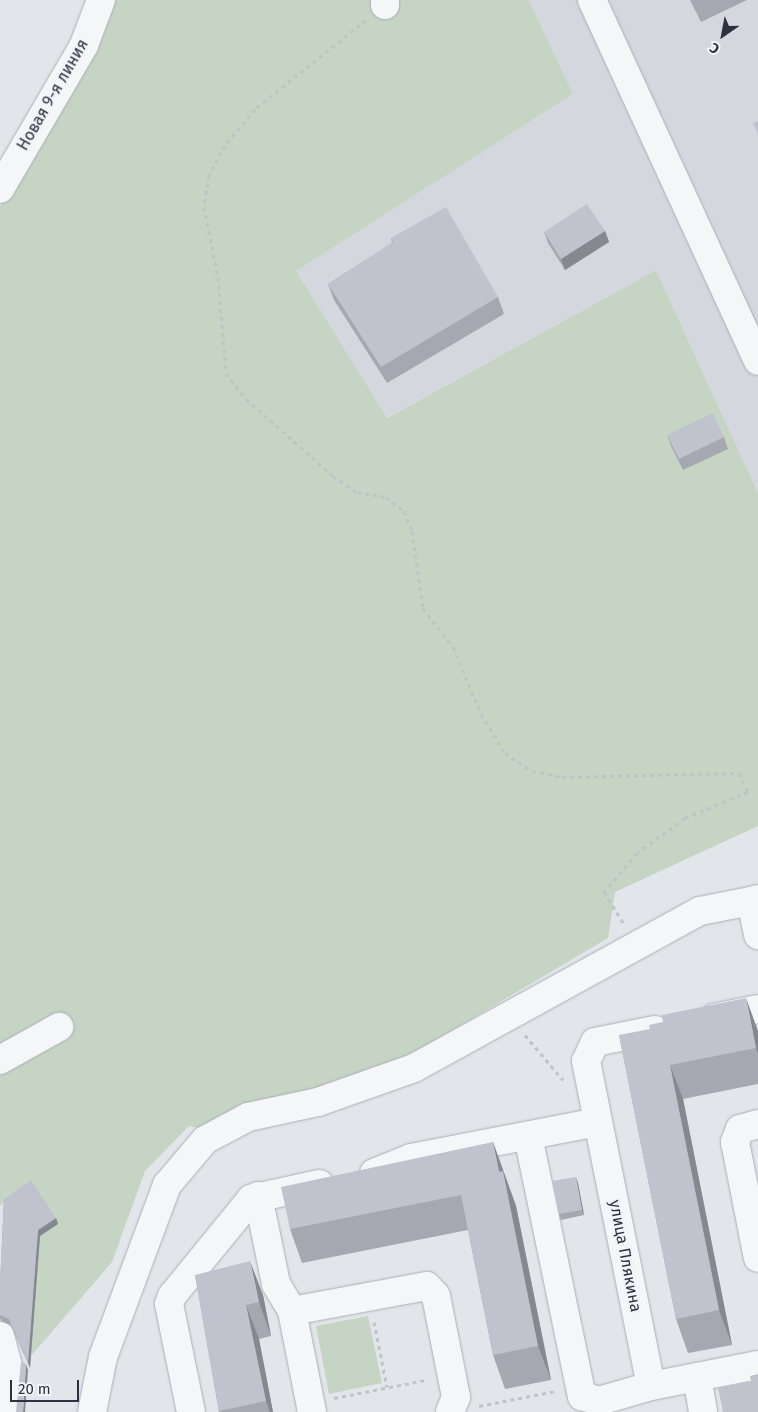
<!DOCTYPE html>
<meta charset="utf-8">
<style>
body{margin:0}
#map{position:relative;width:758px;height:1412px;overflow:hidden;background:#e2e5ea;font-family:"Fira Sans",sans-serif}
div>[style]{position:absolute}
.built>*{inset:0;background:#d5d7df}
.green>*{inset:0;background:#c6d4c4}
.path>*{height:3px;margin-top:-1.5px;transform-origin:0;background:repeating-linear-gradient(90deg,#c0c3c8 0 4px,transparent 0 8px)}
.roads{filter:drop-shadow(0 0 1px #abafb7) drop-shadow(0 0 1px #abafb7)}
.minor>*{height:28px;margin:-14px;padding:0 14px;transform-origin:14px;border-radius:14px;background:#f5f6f8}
.wall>*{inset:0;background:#a5a8b0}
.shaded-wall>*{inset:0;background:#868890}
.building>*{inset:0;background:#c0c3cd}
span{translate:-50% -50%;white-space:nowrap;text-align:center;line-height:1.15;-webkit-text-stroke:4px #f2f4f7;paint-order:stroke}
.street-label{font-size:16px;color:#2b3141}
.north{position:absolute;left:698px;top:10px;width:50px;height:50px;-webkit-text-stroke:4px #f2f4f7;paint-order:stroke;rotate:213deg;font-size:14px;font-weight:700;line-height:20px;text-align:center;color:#2b3141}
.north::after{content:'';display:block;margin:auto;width:18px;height:22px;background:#2b3141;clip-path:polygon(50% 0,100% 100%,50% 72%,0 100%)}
.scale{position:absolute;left:10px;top:1380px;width:69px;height:22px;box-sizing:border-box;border:2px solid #2b3141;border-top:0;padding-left:6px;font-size:15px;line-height:18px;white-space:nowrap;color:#2b3141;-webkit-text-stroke:4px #f2f4f7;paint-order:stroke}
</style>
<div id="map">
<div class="built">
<i style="clip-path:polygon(529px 0,758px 0,758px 493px,656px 270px,386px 418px,295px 271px,573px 94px)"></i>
</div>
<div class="green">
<i style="clip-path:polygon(109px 0,529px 0,573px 94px,296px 271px,387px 418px,656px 270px,758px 493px,758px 826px,615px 892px,608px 938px,360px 1085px,235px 1135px,189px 1126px,145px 1171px,112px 1262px,31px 1356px,6px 1201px,0 1206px,0 207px)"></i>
<i style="clip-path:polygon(368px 1316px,382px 1383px,329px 1394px,316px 1326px)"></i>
</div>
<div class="path">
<i style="left:366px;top:20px;width:142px;rotate:141.3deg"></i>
<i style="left:255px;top:109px;width:47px;rotate:129.8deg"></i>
<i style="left:225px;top:145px;width:34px;rotate:118deg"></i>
<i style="left:209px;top:175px;width:32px;rotate:99deg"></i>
<i style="left:204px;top:207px;width:71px;rotate:78.7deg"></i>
<i style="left:218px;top:277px;width:96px;rotate:85.2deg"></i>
<i style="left:226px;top:373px;width:33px;rotate:52deg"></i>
<i style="left:246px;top:399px;width:116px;rotate:41.5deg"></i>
<i style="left:333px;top:476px;width:29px;rotate:34deg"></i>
<i style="left:357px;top:492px;width:29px;rotate:10deg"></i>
<i style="left:386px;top:497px;width:23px;rotate:38deg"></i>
<i style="left:404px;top:511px;width:22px;rotate:68deg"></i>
<i style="left:412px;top:531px;width:78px;rotate:81.9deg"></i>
<i style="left:423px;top:608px;width:49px;rotate:52.4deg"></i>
<i style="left:453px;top:647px;width:73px;rotate:67.3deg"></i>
<i style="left:481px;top:714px;width:46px;rotate:58.4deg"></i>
<i style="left:505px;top:753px;width:32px;rotate:34deg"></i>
<i style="left:532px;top:771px;width:31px;rotate:11deg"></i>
<i style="left:562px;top:777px;width:177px;rotate:-1.3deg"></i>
<i style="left:739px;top:773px;width:21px;rotate:65deg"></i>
<i style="left:748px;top:792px;width:68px;rotate:157.6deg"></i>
<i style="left:685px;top:818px;width:59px;rotate:143.9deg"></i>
<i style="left:637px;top:853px;width:51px;rotate:130.2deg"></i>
<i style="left:604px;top:892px;width:39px;rotate:58deg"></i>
<i style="left:525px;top:1035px;width:59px;rotate:49.8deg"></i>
<i style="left:374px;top:1322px;width:66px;rotate:78.7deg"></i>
<i style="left:334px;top:1398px;width:94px;rotate:-11.1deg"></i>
<i style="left:479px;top:1406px;width:78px;rotate:-11deg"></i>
</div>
<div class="roads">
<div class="minor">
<i style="left:385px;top:0;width:5px;rotate:90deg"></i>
<i style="left:592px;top:0;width:397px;rotate:65.3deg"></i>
<i style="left:0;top:189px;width:167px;rotate:-59.7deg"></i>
<i style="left:84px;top:45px;width:48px;rotate:-69.3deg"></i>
<i style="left:758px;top:899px;width:7px;rotate:164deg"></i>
<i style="left:751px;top:901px;width:35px;rotate:78deg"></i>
<i style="left:714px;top:1018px;width:45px;rotate:-11.6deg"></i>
<i style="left:655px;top:1030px;width:61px;rotate:168.7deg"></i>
<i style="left:595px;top:1042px;width:21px;rotate:115deg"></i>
<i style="left:586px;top:1061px;width:331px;rotate:78.7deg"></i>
<i style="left:651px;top:1386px;width:47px;rotate:-11.1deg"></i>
<i style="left:697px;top:1377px;width:36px;rotate:80deg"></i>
<i style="left:0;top:1060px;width:68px;rotate:-29.2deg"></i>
<i style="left:758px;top:1124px;width:19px;rotate:164deg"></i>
<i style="left:740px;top:1129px;width:14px;rotate:111deg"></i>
<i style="left:735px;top:1142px;width:118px;rotate:78.8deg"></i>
<i style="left:528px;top:1136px;width:266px;rotate:78.3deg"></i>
<i style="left:582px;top:1396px;width:18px;rotate:16deg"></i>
<i style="left:599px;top:1401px;width:54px;rotate:-16.1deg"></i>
<i style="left:374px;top:1173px;width:40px;rotate:-22deg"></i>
<i style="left:411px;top:1158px;width:190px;rotate:-10.9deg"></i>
<i style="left:258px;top:1196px;width:90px;rotate:78.4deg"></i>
<i style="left:276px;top:1284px;width:31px;rotate:59deg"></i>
<i style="left:292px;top:1311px;width:103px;rotate:78.8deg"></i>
<i style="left:292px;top:1311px;width:137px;rotate:-10.5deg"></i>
<i style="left:427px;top:1286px;width:13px;rotate:48deg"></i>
<i style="left:436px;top:1296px;width:103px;rotate:78.8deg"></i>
<i style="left:456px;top:1397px;width:16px;rotate:112deg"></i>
<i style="left:0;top:1336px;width:31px;rotate:75deg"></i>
<i style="left:8px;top:1366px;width:46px;rotate:93.7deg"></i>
<i style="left:697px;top:1377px;width:62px;rotate:-11.1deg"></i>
<i style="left:92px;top:1412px;width:56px;rotate:-78.7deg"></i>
<i style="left:103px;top:1357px;width:184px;rotate:-69.6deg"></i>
<i style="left:167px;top:1185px;width:59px;rotate:-49.8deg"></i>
<i style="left:205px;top:1140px;width:49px;rotate:-28.1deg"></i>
<i style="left:248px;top:1117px;width:72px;rotate:-12.1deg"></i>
<i style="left:318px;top:1102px;width:102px;rotate:-19.5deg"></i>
<i style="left:414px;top:1068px;width:326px;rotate:-28.8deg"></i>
<i style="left:700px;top:911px;width:52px;rotate:-11.1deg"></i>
<i style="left:191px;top:1412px;width:110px;rotate:-101.5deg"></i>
<i style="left:169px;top:1304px;width:9px;rotate:-69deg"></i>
<i style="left:172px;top:1296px;width:125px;rotate:-50.8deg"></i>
<i style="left:251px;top:1199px;width:70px;rotate:-12.4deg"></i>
</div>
</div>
<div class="wall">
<i style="clip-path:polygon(690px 0,747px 0,701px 22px)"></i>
<i style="clip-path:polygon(605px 231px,609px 242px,565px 270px,548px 243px,544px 232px)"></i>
<i style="clip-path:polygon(391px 238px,498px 297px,504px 314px,387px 383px,334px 300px,328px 284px,392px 243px)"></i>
<i style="clip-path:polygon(667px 435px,724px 437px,728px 449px,683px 470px,671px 446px)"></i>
<i style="clip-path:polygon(758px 1031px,758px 1084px,683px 1099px,732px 1345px,688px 1353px,676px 1319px,619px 1035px)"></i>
<i style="clip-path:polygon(493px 1142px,516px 1206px,551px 1380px,505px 1389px,493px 1355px,468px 1230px,302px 1263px,290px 1229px)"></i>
<i style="clip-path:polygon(576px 1177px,578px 1183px,584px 1215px,561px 1220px,559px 1214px)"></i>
<i style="clip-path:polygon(4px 1199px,56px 1218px,58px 1224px,40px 1236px,30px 1368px,11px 1325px,1px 1321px,0 1318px,0 1284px)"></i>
<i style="clip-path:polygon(195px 1275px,263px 1295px,271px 1336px,259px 1339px,273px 1412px,219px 1412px)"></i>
</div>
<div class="shaded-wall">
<i style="clip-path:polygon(605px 231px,609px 242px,565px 270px,561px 259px)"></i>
<i style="clip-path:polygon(746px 998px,758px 1031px,758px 1054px,756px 1048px)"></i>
<i style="clip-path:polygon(670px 1065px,683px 1099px,732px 1345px,719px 1310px)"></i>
<i style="clip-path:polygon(493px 1142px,516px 1206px,551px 1380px,538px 1346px)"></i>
<i style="clip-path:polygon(576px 1177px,578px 1183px,584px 1215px,582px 1210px)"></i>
<i style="clip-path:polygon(56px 1218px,58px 1224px,40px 1236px,30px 1368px,28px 1362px,38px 1230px)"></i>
<i style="clip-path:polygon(250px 1261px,263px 1295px,271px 1336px,259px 1302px)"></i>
<i style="clip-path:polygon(246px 1305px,259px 1339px,273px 1412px,270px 1412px,266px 1401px)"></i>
<i style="clip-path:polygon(26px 1364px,28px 1370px,25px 1412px,23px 1412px)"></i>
</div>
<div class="building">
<i style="clip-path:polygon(758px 121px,758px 134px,753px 123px)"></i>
<i style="clip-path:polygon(587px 204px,605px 231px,561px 259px,544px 232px)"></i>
<i style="clip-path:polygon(446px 207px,498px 297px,381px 367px,328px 284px,393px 242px,391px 238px)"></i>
<i style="clip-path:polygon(713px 413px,724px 437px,679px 459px,667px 435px)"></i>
<i style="clip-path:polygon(746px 998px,756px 1048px,670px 1065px,719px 1310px,676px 1319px,619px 1035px,650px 1029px,649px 1025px,663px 1022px,662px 1015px)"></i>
<i style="clip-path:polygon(493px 1142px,499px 1172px,503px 1171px,538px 1346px,493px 1355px,461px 1195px,290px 1229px,281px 1187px)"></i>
<i style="clip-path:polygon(576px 1177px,582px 1210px,559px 1214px,552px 1181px)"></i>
<i style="clip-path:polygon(31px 1180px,56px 1218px,38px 1230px,28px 1362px,9px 1319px,0 1315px,0 1284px,4px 1199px)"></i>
<i style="clip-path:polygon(250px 1261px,259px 1302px,246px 1305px,266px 1401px,219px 1411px,195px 1275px)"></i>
<i style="clip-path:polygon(21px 1362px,26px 1364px,23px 1412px,16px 1412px)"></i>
<i style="clip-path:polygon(758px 1374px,758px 1412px,723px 1412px,718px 1388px,751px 1381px,750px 1376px)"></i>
</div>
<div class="street-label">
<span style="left:53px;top:95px;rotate:-60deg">Новая 9-я линия</span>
<span style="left:625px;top:1256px;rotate:79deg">улица Плякина</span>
</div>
<div class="north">С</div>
<div class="scale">20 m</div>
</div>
